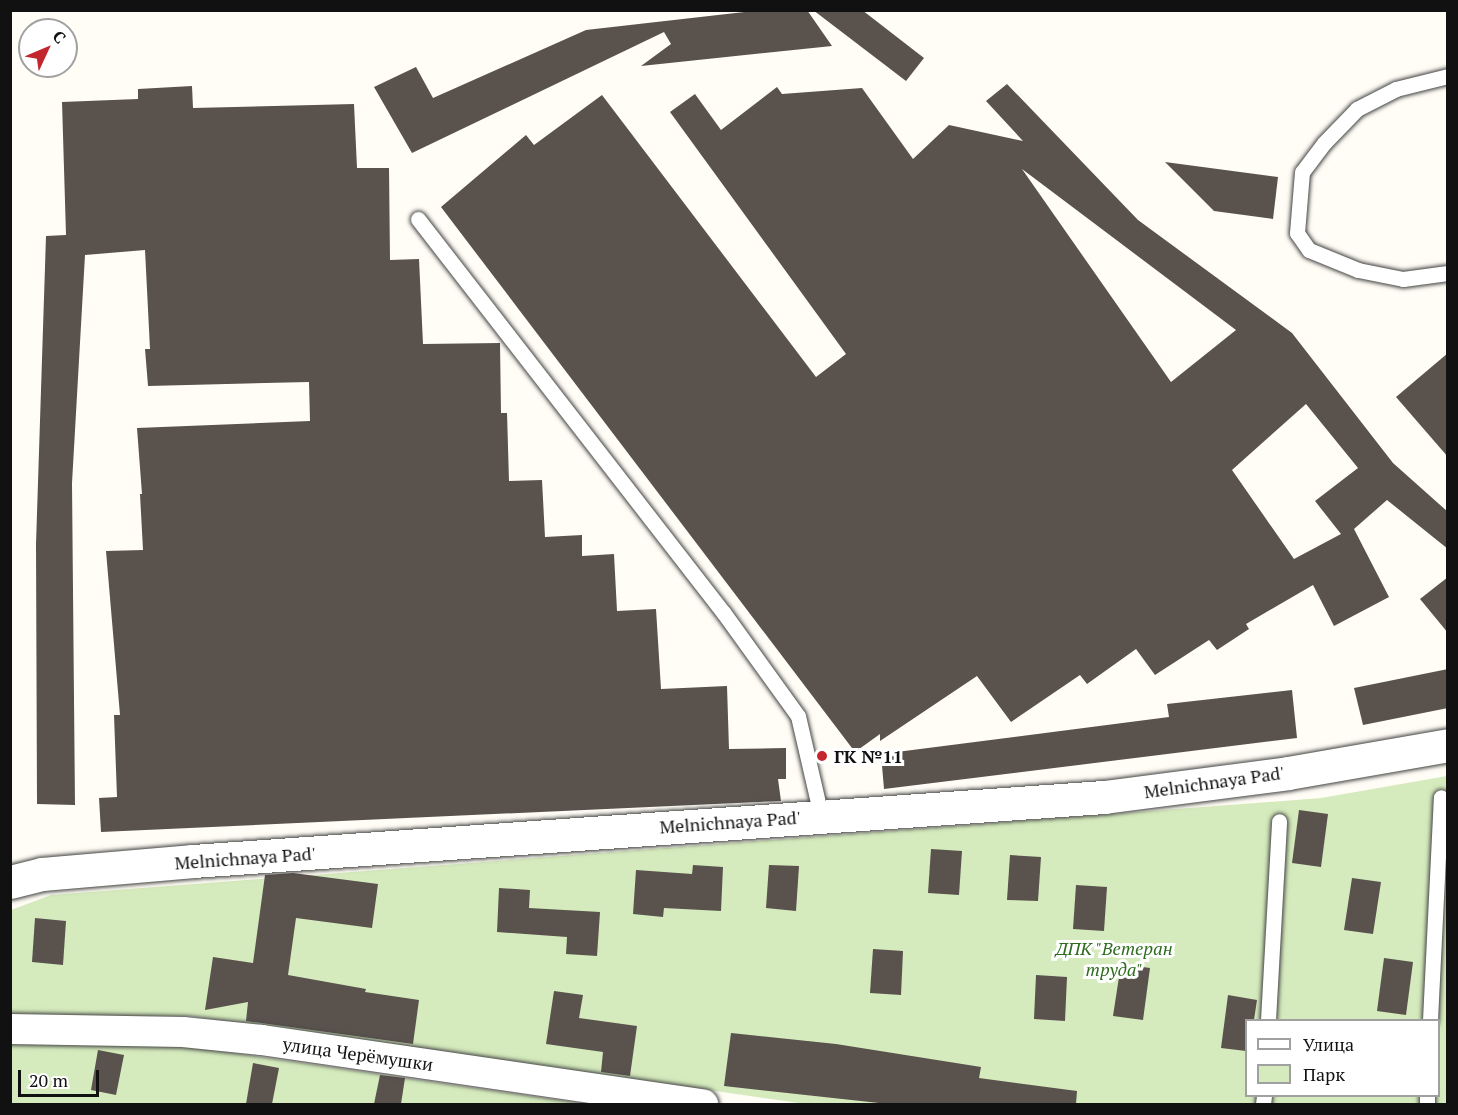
<!DOCTYPE html>
<meta charset="utf-8">
<style>
body{margin:0}
#map{position:relative;width:1458px;height:1115px;overflow:hidden;background:#fffdf5;font-family:"PT Serif",serif}
div>[style]{position:absolute}
.green>*{inset:0;background:#d5ebbd}
.building>*{inset:0;background:#5a524d}
.roads{filter:drop-shadow(0 0 2px #444) drop-shadow(0 0 2px #444)}
.service>*{height:15px;margin:-7.5px;padding:0 7.5px;transform-origin:7.5px;border-radius:7.5px;background:#fff}
.minor>*{height:30px;margin:-15px;padding:0 15px;transform-origin:15px;border-radius:15px;background:#fff}
.tertiary>*{height:33px;margin:-16.5px;padding:0 16.5px;transform-origin:16.5px;border-radius:16.5px;background:#fff}
.dots>*{width:16px;height:16px;translate:-50% -50%;box-sizing:border-box;border:3px solid #fff;border-radius:50%}
span{translate:-50% -50%;white-space:nowrap;text-align:center;line-height:1.15;-webkit-text-stroke:6px #fff;paint-order:stroke}
.poi-label{font-size:18px;color:#111;font-weight:700}
.left{translate:0 -50%;text-align:left}
.street-label{font-size:18px;color:#111}
.park-label{font-size:18px;color:#2f6b1f;font-style:italic}
.frame{position:absolute;inset:0;border:12px solid #111;pointer-events:none}
.legend{position:absolute;left:1245px;top:1019px;width:195px;height:78px;box-sizing:border-box;background:#fff;border:2px solid #a0a0a0;margin:0;padding:8px 10px;list-style:none;font-size:18px;color:#111}
.legend li{display:flex;align-items:center;gap:12px;height:30px}
.legend b{width:30px;border:2px solid #a0a0a0}
.north{position:absolute;left:18px;top:18px;width:60px;height:60px;box-sizing:border-box;background:#fff;border:2px solid #a0a0a0;border-radius:50%;rotate:46deg;font-size:16px;font-weight:700;line-height:24px;text-align:center;color:#111}
.north::after{content:'';display:block;margin:auto;width:21px;height:27px;background:#c4262e;clip-path:polygon(50% 0,100% 100%,50% 72%,0 100%)}
.scale{position:absolute;left:18px;top:1070px;width:81px;height:27px;box-sizing:border-box;border:3px solid #111;border-top:0;padding-left:8px;font-size:18px;line-height:21px;white-space:nowrap;color:#111;-webkit-text-stroke:4px #fff;paint-order:stroke}
</style>
<div id="map">
<div class="green">
<i style="clip-path:polygon(evenodd,1447px 776px,1447px 1104px,806px 1104px,192px 1016px,11px 1016px,11px 910px,51px 895px,1321px 798px,1447px 776px,1246px 1020px,1438px 1020px,1438px 1096px,1246px 1096px,1246px 1020px)"></i>
<i style="clip-path:polygon(11px 1043px,178px 1045px,585px 1104px,11px 1104px)"></i>
</div>
<div class="building">
<i style="clip-path:polygon(762px 10px,807px 10px,832px 46px,641px 66px,671px 44px,664px 32px,412px 153px,374px 87px,416px 67px,433px 98px,586px 30px)"></i>
<i style="clip-path:polygon(813px 10px,862px 10px,924px 58px,906px 81px)"></i>
<i style="clip-path:polygon(evenodd,1007px 84px,1138px 220px,1292px 333px,1393px 463px,1448px 512px,1448px 549px,1387px 500px,1354px 529px,1389px 597px,1334px 626px,1313px 585px,1246px 624px,1249px 629px,1217px 650px,1209px 640px,1155px 675px,1136px 649px,1087px 684px,1080px 675px,1011px 722px,977px 676px,880px 741px,880px 734px,855px 752px,441px 207px,526px 135px,534px 145px,602px 95px,816px 377px,846px 354px,670px 112px,695px 94px,721px 130px,777px 87px,782px 94px,862px 88px,913px 159px,949px 125px,1023px 141px,986px 101px,1007px 84px,1022px 169px,1236px 330px,1171px 382px,1022px 169px,1007px 84px,1306px 404px,1358px 468px,1315px 501px,1341px 534px,1294px 559px,1232px 470px,1306px 404px)"></i>
<i style="clip-path:polygon(192px 86px,193px 108px,354px 104px,357px 168px,389px 168px,390px 260px,419px 259px,423px 344px,500px 343px,501px 413px,507px 413px,509px 481px,542px 480px,545px 537px,582px 535px,582px 556px,614px 554px,617px 611px,656px 609px,661px 689px,727px 686px,729px 749px,786px 748px,786px 779px,778px 779px,781px 801px,101px 832px,99px 798px,117px 797px,114px 715px,120px 715px,106px 551px,143px 550px,140px 494px,142px 494px,137px 428px,310px 421px,309px 382px,148px 386px,145px 349px,150px 349px,145px 250px,85px 255px,72px 483px,75px 805px,37px 804px,36px 544px,46px 236px,66px 235px,62px 102px,138px 99px,138px 89px)"></i>
<i style="clip-path:polygon(1165px 162px,1278px 177px,1273px 219px,1214px 211px)"></i>
<i style="clip-path:polygon(1448px 353px,1448px 457px,1396px 397px)"></i>
<i style="clip-path:polygon(1448px 577px,1448px 633px,1420px 599px)"></i>
<i style="clip-path:polygon(1448px 669px,1448px 708px,1363px 725px,1354px 688px)"></i>
<i style="clip-path:polygon(1292px 690px,1297px 738px,884px 789px,881px 754px,1169px 717px,1167px 704px)"></i>
<i style="clip-path:polygon(1299px 810px,1328px 814px,1321px 867px,1292px 863px)"></i>
<i style="clip-path:polygon(931px 849px,962px 851px,959px 895px,928px 893px)"></i>
<i style="clip-path:polygon(1010px 855px,1041px 857px,1038px 901px,1007px 900px)"></i>
<i style="clip-path:polygon(693px 865px,723px 867px,721px 911px,664px 908px,663px 917px,633px 914px,636px 870px,692px 874px)"></i>
<i style="clip-path:polygon(769px 865px,799px 866px,796px 911px,766px 908px)"></i>
<i style="clip-path:polygon(293px 873px,378px 884px,372px 928px,296px 918px,288px 975px,366px 989px,365px 992px,419px 1000px,413px 1044px,246px 1021px,248px 1002px,205px 1010px,213px 957px,253px 963px,265px 875px)"></i>
<i style="clip-path:polygon(1352px 878px,1381px 882px,1373px 934px,1344px 930px)"></i>
<i style="clip-path:polygon(1076px 885px,1107px 887px,1104px 931px,1073px 929px)"></i>
<i style="clip-path:polygon(499px 888px,530px 890px,529px 908px,600px 912px,597px 956px,566px 954px,567px 937px,497px 932px)"></i>
<i style="clip-path:polygon(35px 918px,66px 921px,63px 965px,32px 962px)"></i>
<i style="clip-path:polygon(873px 949px,903px 951px,901px 995px,870px 993px)"></i>
<i style="clip-path:polygon(1384px 958px,1413px 962px,1406px 1015px,1377px 1011px)"></i>
<i style="clip-path:polygon(1121px 964px,1150px 968px,1143px 1020px,1113px 1016px)"></i>
<i style="clip-path:polygon(1036px 975px,1067px 977px,1065px 1021px,1034px 1019px)"></i>
<i style="clip-path:polygon(554px 991px,583px 995px,579px 1018px,637px 1026px,630px 1076px,601px 1072px,603px 1052px,546px 1044px)"></i>
<i style="clip-path:polygon(1228px 995px,1257px 1000px,1254px 1020px,1246px 1020px,1246px 1051px,1221px 1048px)"></i>
<i style="clip-path:polygon(731px 1033px,836px 1044px,981px 1067px,979px 1078px,1077px 1091px,1076px 1104px,888px 1104px,724px 1086px)"></i>
<i style="clip-path:polygon(98px 1050px,124px 1055px,116px 1095px,91px 1090px)"></i>
<i style="clip-path:polygon(253px 1063px,279px 1068px,272px 1104px,246px 1104px)"></i>
<i style="clip-path:polygon(380px 1075px,405px 1078px,401px 1104px,374px 1104px)"></i>
</div>
<div class="roads">
<div class="service">
<i style="left:1448px;top:76px;width:54px;rotate:166deg"></i>
<i style="left:1396px;top:89px;width:44px;rotate:152.9deg"></i>
<i style="left:1357px;top:109px;width:47px;rotate:134.1deg"></i>
<i style="left:1324px;top:143px;width:36px;rotate:127deg"></i>
<i style="left:1302px;top:172px;width:61px;rotate:94.7deg"></i>
<i style="left:1297px;top:233px;width:21px;rotate:55deg"></i>
<i style="left:1309px;top:250px;width:53px;rotate:22.2deg"></i>
<i style="left:1358px;top:270px;width:46px;rotate:11.3deg"></i>
<i style="left:1403px;top:279px;width:45px;rotate:-7.6deg"></i>
<i style="left:418px;top:219px;width:497px;rotate:52.2deg"></i>
<i style="left:723px;top:612px;width:128px;rotate:54.2deg"></i>
<i style="left:798px;top:716px;width:103px;rotate:77deg"></i>
<i style="left:1268px;top:1020px;width:199px;rotate:-86.8deg"></i>
<i style="left:1430px;top:1020px;width:223px;rotate:-87.2deg"></i>
<i style="left:1263px;top:1104px;width:8px;rotate:-83deg"></i>
<i style="left:1427px;top:1104px;width:8px;rotate:-90deg"></i>
</div>
<div class="minor">
<i style="left:10px;top:1029px;width:173px;rotate:1deg"></i>
<i style="left:183px;top:1032px;width:79px;rotate:5.8deg"></i>
<i style="left:262px;top:1040px;width:446px;rotate:8.3deg"></i>
</div>
<div class="tertiary">
<i style="left:10px;top:882px;width:33px;rotate:-14deg"></i>
<i style="left:42px;top:874px;width:152px;rotate:-4.9deg"></i>
<i style="left:193px;top:861px;width:913px;rotate:-4.02deg"></i>
<i style="left:1104px;top:797px;width:186px;rotate:-7.4deg"></i>
<i style="left:1288px;top:773px;width:162px;rotate:-9.9deg"></i>
</div>
</div>
<div class="dots">
<i style="left:822px;top:756px;background:#c4262e"></i>
</div>
<div class="poi-label">
<span class="left" style="left:834px;top:756px">ГК №11</span>
</div>
<div class="street-label">
<span style="left:1214px;top:782px;rotate:-8deg">Melnichnaya Pad'</span>
<span style="left:730px;top:822px;rotate:-4deg">Melnichnaya Pad'</span>
<span style="left:245px;top:858px;rotate:-4deg">Melnichnaya Pad'</span>
<span style="left:358px;top:1054px;rotate:8deg">улица Черёмушки</span>
</div>
<div class="park-label">
<span style="left:1114px;top:959px">ДПК "Ветеран<br>труда"</span>
</div>
<div class="frame"></div>
<ul class="legend">
<li><b style="height:8px;background:#fff"></b>Улица</li>
<li><b style="height:16px;background:#d5ebbd"></b>Парк</li>
</ul>
<div class="north">С</div>
<div class="scale">20 m</div>
</div>
